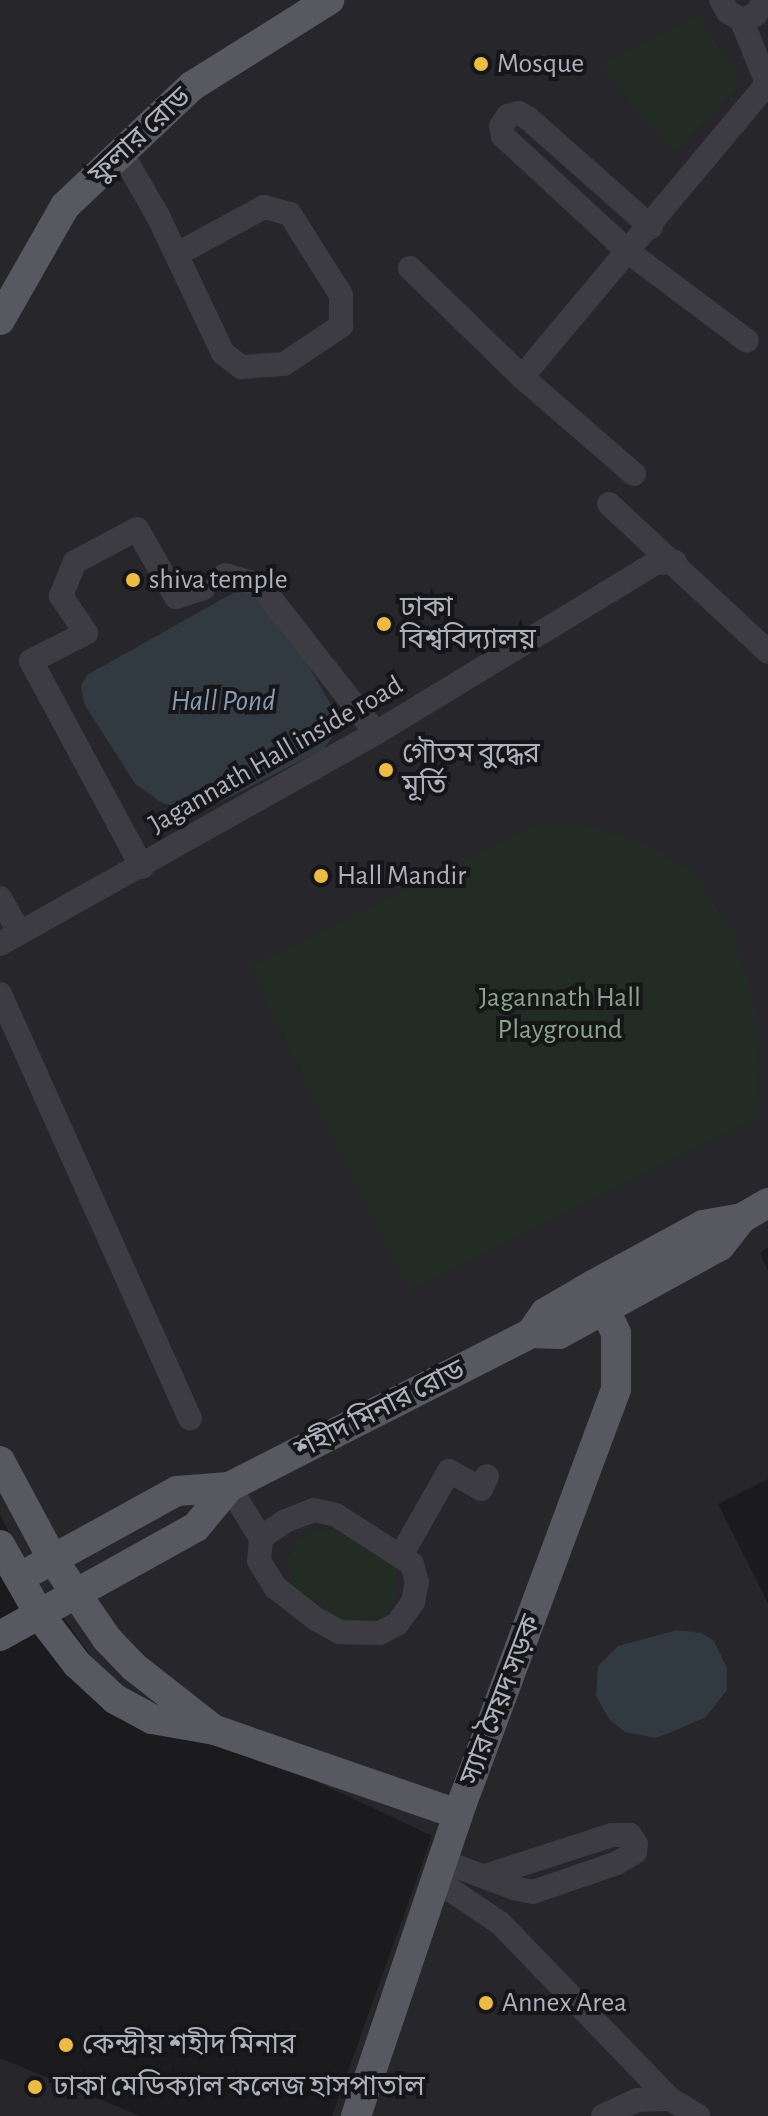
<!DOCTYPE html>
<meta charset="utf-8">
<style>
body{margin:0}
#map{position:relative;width:768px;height:2116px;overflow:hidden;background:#1b1a1d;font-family:"Alegreya Sans","Noto Sans Bengali",sans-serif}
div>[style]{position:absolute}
.built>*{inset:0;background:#27262a}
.green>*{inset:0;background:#222b24}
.water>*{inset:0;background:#313941}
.minor>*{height:24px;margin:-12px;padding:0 12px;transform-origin:12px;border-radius:12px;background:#3c3c42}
.major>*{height:30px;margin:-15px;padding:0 15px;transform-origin:15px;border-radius:15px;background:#585960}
.dots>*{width:22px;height:22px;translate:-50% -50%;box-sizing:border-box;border:4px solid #161518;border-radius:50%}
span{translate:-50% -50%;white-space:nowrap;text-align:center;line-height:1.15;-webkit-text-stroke:8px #161518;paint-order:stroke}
.poi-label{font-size:28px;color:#aeb1bc}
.left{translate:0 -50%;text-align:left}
.street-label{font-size:28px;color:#aeb1bc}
.park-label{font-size:28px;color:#86a689}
.water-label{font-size:30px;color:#879db4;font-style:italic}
</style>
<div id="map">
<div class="built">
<i style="clip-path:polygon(0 0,768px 0,768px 1247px,760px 1253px,768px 1271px,768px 1479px,718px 1504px,768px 1603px,768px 2116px,332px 2116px,432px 1836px,112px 1685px,25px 1564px,0 1515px)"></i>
<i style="clip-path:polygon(0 2058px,140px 2116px,0 2116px)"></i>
</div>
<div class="green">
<i style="clip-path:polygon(698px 15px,742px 83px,674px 153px,600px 67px)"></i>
<i style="clip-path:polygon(535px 825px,585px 825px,637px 840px,692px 870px,735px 936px,755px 1009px,760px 1066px,756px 1119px,410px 1290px,250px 966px)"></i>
<i style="clip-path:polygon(337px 1528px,368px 1544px,398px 1569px,395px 1602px,382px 1618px,341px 1623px,294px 1585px,287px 1559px,297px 1542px,314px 1529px)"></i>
</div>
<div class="water">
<i style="clip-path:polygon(249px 591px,288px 631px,336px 713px,336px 732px,324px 749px,220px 802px,194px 808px,164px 804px,136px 785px,84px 704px,81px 686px,87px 675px,233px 593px)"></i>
<i style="clip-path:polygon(677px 1630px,701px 1633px,714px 1641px,727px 1668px,727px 1690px,706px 1717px,672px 1732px,655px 1738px,625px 1732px,609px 1719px,596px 1696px,598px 1666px,618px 1646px)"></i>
</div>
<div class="minor">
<i style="left:721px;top:0;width:14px;rotate:60deg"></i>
<i style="left:728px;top:12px;width:15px;rotate:28deg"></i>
<i style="left:741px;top:19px;width:15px;rotate:-16deg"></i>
<i style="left:755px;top:15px;width:18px;rotate:-56deg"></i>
<i style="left:741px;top:19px;width:71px;rotate:67.8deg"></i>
<i style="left:121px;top:152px;width:74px;rotate:60deg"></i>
<i style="left:158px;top:216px;width:152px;rotate:64.6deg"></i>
<i style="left:223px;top:353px;width:23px;rotate:38deg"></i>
<i style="left:241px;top:367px;width:43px;rotate:-4deg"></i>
<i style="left:284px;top:364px;width:69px;rotate:-33.7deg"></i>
<i style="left:341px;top:326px;width:31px;rotate:-90deg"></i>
<i style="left:341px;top:295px;width:96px;rotate:-122.2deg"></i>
<i style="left:290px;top:214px;width:27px;rotate:-165deg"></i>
<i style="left:264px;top:207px;width:99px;rotate:151.6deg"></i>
<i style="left:651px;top:227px;width:163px;rotate:-138.5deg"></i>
<i style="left:529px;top:119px;width:12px;rotate:-149deg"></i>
<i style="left:519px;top:113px;width:11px;rotate:165deg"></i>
<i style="left:508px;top:116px;width:12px;rotate:125deg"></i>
<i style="left:501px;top:126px;width:10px;rotate:79deg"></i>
<i style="left:503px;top:136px;width:173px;rotate:42.7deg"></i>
<i style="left:630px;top:253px;width:146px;rotate:36.9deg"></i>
<i style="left:410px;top:268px;width:156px;rotate:44.2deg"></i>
<i style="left:634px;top:474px;width:148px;rotate:-139.1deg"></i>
<i style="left:522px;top:377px;width:382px;rotate:-50.1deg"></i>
<i style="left:609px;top:504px;width:217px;rotate:42.9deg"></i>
<i style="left:225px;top:575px;width:36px;rotate:16deg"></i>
<i style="left:260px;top:585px;width:188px;rotate:51.9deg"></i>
<i style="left:142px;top:867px;width:234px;rotate:-118.3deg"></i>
<i style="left:31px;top:661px;width:62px;rotate:-27deg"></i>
<i style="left:86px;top:633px;width:45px;rotate:-124deg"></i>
<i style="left:61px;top:596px;width:37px;rotate:-68deg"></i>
<i style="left:75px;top:562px;width:70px;rotate:-28deg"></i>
<i style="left:137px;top:529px;width:78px;rotate:60.2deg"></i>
<i style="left:176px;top:597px;width:29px;rotate:-18deg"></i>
<i style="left:0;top:898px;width:40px;rotate:60.3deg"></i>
<i style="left:0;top:944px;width:431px;rotate:-29.3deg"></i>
<i style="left:376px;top:733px;width:328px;rotate:-31.3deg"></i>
<i style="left:656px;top:563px;width:19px;rotate:-3deg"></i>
<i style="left:0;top:994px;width:465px;rotate:65.9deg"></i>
<i style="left:229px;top:1487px;width:60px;rotate:57.9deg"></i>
<i style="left:261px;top:1538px;width:23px;rotate:95deg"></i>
<i style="left:259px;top:1561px;width:31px;rotate:58deg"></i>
<i style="left:275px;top:1587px;width:52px;rotate:38deg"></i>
<i style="left:316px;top:1619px;width:26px;rotate:29deg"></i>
<i style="left:339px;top:1632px;width:41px;rotate:1.4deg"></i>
<i style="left:380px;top:1633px;width:19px;rotate:-28deg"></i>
<i style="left:397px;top:1624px;width:27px;rotate:-54deg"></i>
<i style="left:413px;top:1602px;width:20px;rotate:-79deg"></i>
<i style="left:417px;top:1582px;width:19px;rotate:-106deg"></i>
<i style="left:412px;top:1564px;width:90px;rotate:-147.2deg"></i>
<i style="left:336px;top:1515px;width:23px;rotate:-167deg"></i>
<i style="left:314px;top:1510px;width:31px;rotate:159deg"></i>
<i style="left:285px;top:1521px;width:29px;rotate:145deg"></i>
<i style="left:402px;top:1554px;width:95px;rotate:-60.5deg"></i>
<i style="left:449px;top:1471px;width:37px;rotate:29deg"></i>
<i style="left:481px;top:1489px;width:14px;rotate:-65deg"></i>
<i style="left:442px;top:1861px;width:77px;rotate:20.6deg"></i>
<i style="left:514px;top:1888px;width:19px;rotate:12deg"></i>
<i style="left:533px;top:1892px;width:89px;rotate:-19deg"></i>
<i style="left:617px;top:1863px;width:21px;rotate:-31deg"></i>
<i style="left:635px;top:1852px;width:8px;rotate:-83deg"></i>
<i style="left:636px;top:1844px;width:11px;rotate:-124deg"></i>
<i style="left:630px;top:1835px;width:18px;rotate:180deg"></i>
<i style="left:612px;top:1835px;width:133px;rotate:162.1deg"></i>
<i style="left:436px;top:1880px;width:77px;rotate:33.9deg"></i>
<i style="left:500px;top:1923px;width:245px;rotate:46deg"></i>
<i style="left:670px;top:2099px;width:33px;rotate:31deg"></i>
<i style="left:603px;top:2116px;width:38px;rotate:-25deg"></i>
<i style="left:637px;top:2100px;width:33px;rotate:-2deg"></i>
</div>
<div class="major">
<i style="left:0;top:320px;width:131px;rotate:-60.3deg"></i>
<i style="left:65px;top:206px;width:175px;rotate:-43.4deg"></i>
<i style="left:192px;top:86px;width:162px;rotate:-32.1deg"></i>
<i style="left:531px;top:1333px;width:24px;rotate:-55deg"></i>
<i style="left:545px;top:1313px;width:56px;rotate:-30.3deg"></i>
<i style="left:593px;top:1285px;width:125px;rotate:-28.6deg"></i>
<i style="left:703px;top:1225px;width:40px;rotate:-10deg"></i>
<i style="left:742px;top:1218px;width:30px;rotate:-30deg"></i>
<i style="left:0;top:1461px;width:112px;rotate:61.8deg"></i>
<i style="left:53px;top:1560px;width:96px;rotate:55.6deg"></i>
<i style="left:107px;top:1639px;width:39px;rotate:46deg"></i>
<i style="left:134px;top:1667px;width:100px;rotate:38.1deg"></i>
<i style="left:0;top:1545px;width:83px;rotate:60.3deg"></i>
<i style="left:41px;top:1617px;width:59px;rotate:52.5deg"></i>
<i style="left:77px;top:1664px;width:52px;rotate:42.6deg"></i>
<i style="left:115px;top:1699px;width:42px;rotate:28.4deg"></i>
<i style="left:152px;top:1719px;width:64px;rotate:9.9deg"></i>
<i style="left:215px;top:1730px;width:257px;rotate:19.1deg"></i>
<i style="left:35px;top:1569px;width:162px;rotate:-28.8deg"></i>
<i style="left:177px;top:1491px;width:52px;rotate:-4.4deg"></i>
<i style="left:0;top:1636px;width:224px;rotate:-29.1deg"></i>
<i style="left:196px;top:1527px;width:52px;rotate:-50.5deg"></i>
<i style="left:229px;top:1487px;width:339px;rotate:-27deg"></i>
<i style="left:531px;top:1333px;width:28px;rotate:2deg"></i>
<i style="left:559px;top:1334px;width:183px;rotate:-28.7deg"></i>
<i style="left:720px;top:1246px;width:36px;rotate:-52deg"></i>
<i style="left:356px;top:2116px;width:319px;rotate:-71.3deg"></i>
<i style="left:458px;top:1814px;width:453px;rotate:-69.6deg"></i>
<i style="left:616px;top:1389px;width:56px;rotate:-90deg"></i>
<i style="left:616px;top:1333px;width:53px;rotate:-115.6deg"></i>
</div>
<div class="dots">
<i style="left:481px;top:64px;background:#ebbb44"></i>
<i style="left:133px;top:580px;background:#ebbb44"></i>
<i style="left:384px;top:624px;background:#ebbb44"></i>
<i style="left:386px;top:770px;background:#ebbb44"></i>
<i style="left:321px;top:876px;background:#ebbb44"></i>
<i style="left:486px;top:2003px;background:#ebbb44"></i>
<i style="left:66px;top:2045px;background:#ebbb44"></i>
<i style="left:35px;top:2087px;background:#ebbb44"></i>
</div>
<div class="poi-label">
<span class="left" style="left:497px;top:64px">Mosque</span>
<span class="left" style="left:149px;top:580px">shiva temple</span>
<span class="left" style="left:400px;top:624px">ঢাকা<br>বিশ্ববিদ্যালয়</span>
<span class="left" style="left:402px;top:770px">গৌতম বুদ্ধের<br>মূর্তি</span>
<span class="left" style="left:337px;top:876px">Hall Mandir</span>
<span class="left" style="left:502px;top:2003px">Annex Area</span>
<span class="left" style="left:82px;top:2045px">কেন্দ্রীয় শহীদ মিনার</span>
<span class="left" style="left:53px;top:2087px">ঢাকা মেডিক্যাল কলেজ হাসপাতাল</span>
</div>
<div class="street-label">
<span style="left:140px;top:136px;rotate:-43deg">ফুলার রোড</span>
<span style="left:276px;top:755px;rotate:-30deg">Jagannath Hall inside road</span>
<span style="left:380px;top:1410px;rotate:-27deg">শহীদ মিনার রোড</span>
<span style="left:501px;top:1700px;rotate:-69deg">স্যার সৈয়দ সড়ক</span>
</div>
<div class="park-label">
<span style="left:560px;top:1014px">Jagannath Hall<br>Playground</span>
</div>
<div class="water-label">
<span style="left:223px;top:701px">Hall Pond</span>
</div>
</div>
